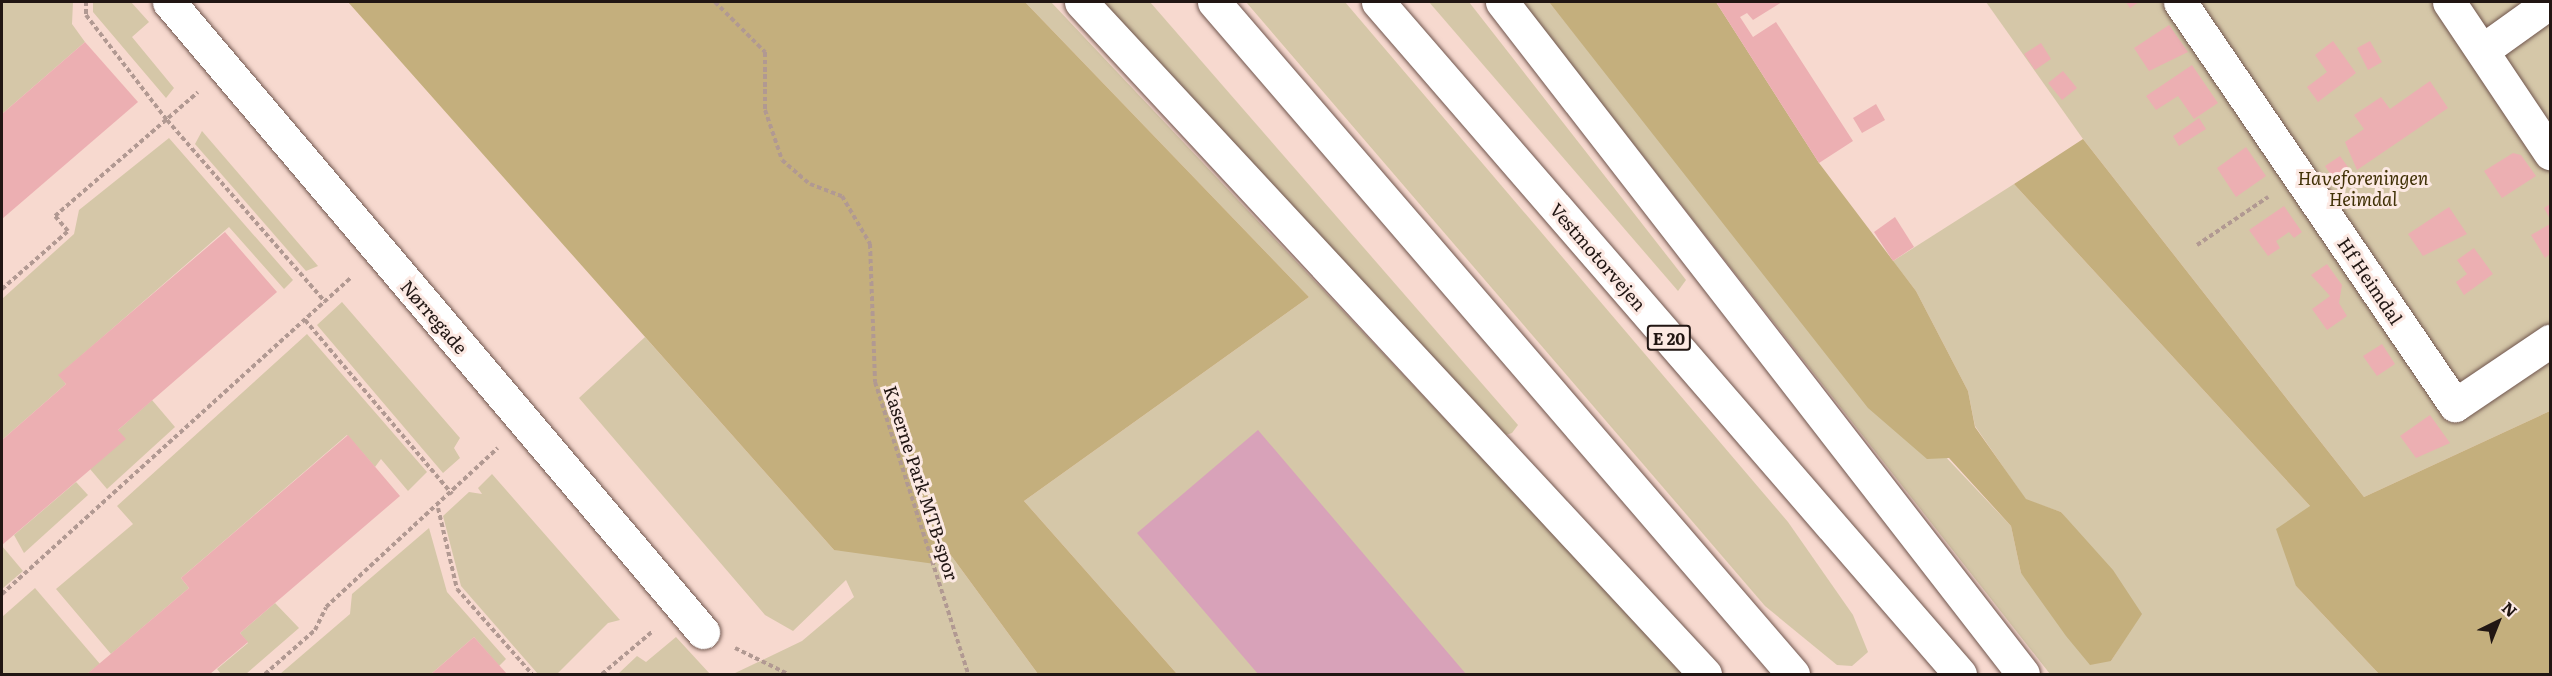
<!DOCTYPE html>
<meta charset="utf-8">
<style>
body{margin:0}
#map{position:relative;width:2552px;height:676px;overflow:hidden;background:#f7d9cf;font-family:Literata,serif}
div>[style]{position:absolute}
.green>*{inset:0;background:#d5c7a8}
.forest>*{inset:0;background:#c4af7d}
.water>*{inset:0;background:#d8a2b9}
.building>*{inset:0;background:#ecafb2}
.path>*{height:4px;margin-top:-2px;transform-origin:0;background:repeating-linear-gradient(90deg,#b19992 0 4.5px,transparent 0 7.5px)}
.roads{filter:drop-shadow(0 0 2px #70564e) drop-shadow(0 0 2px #70564e)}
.street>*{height:33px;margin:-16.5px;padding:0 16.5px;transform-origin:16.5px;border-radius:16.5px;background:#fff}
.highway>*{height:33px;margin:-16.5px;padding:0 16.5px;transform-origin:16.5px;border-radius:16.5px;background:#fff}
span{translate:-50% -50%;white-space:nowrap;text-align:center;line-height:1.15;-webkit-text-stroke:6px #fce9e3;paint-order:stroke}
.shield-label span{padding:2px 4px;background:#fce9e3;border:2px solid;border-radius:4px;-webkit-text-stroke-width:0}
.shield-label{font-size:16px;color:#211613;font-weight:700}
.park-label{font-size:18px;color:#403106;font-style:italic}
.street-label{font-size:18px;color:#211613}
.frame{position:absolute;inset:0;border:3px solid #211613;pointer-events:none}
.north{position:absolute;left:2468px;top:592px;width:60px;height:60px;-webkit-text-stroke:4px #fce9e3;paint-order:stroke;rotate:43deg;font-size:16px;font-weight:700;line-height:24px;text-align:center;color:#211613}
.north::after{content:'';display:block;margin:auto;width:21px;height:27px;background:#211613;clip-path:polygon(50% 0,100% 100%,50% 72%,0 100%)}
</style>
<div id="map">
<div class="green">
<i style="clip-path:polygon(2px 2px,73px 2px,72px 24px,85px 42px,2px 114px)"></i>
<i style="clip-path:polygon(93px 2px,131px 2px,149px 22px,132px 37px,174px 88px,166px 98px,93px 12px)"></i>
<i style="clip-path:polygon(1025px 2px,1051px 2px,1686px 674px,1177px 674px,1024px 501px,1309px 297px)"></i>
<i style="clip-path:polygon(1101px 2px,1150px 2px,1518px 425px,1512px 433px,1506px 435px)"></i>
<i style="clip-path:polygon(1246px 2px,1345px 2px,1788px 522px,1853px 615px,1868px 652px,1852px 666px,1837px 665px,1765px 606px)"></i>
<i style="clip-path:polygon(1429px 2px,1469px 2px,1686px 280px,1678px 291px)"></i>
<i style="clip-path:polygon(1522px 2px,1549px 2px,1736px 235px,2011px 526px,2021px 573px,2111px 661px,2141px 614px,2061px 512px,2026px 500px,1975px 426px,1968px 391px,1916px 291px,1893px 261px,2014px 184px,2310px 506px,2296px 586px,2379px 674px,2050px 674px)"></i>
<i style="clip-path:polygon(1986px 2px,2550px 2px,2550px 411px,2364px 497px,2083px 139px)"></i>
<i style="clip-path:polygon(202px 131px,318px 266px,306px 271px,195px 144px)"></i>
<i style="clip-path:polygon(169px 138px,293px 280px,284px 289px,229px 227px,59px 375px,66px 384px,2px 440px,2px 299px,74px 234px,79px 210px)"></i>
<i style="clip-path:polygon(342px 302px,460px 438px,454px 448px,460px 458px,443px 473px,317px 325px)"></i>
<i style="clip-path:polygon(307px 334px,427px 472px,408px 491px,381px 459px,375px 467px,347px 435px,181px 578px,189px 588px,111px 654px,56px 589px,133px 524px,117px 506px)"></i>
<i style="clip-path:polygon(645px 337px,834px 550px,950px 554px,1038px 674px,733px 674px,802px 641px,854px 597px,846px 580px,793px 631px,765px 615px,579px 398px)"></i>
<i style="clip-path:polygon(152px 400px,175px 427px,107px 489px,90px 469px,118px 430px)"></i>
<i style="clip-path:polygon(492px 474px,620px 620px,608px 623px,557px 674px,538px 674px,461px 586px,443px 516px,469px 492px,482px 494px,478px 488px)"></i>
<i style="clip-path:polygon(76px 482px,88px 495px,24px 553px,14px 535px)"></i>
<i style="clip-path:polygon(429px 528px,447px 592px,506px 659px,499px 666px,474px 637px,431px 674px,280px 674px,350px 614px,352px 594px)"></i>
<i style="clip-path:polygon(2px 546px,23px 571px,2px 589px)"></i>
<i style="clip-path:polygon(35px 588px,100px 664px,87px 674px,2px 674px,2px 617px)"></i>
<i style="clip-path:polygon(275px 603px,299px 628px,246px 674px,221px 674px,217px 669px,248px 643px,240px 633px)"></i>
<i style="clip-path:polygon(676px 637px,710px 674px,618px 674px,637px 656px,646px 662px)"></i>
</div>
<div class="forest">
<i style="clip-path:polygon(348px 2px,1025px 2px,1309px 297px,1024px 501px,1177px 674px,1038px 674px,950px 554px,935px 564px,834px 550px)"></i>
<i style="clip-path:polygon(1549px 2px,1716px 2px,1819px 163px,1916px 291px,1968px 391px,1975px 427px,2026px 499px,2061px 512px,2113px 570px,2142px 614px,2111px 661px,2090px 665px,2066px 636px,2021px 573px,2011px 526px,1949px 458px,1927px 459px,1868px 408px)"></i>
<i style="clip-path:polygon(2083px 139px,2364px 497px,2550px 411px,2550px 674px,2379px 674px,2296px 586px,2276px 529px,2310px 506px,2014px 184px)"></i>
</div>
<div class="water">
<i style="clip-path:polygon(1258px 430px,1466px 674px,1258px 674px,1137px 533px)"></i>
</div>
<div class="building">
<i style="clip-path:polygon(1716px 2px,1782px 2px,1753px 20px,1747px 13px,1740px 17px,1753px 37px,1776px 22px,1853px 141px,1819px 163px)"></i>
<i style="clip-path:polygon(2126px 2px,2139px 2px,2130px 8px)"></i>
<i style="clip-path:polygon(2169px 25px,2188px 52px,2149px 71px,2134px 48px)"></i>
<i style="clip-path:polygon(2333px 41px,2356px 73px,2318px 102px,2307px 87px,2327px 72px,2315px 55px)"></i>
<i style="clip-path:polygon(2370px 41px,2382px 62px,2368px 70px,2357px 48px)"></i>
<i style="clip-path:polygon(85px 42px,138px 102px,2px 219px,2px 114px)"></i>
<i style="clip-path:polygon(2041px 43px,2051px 59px,2035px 70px,2024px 54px)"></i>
<i style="clip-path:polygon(2192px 65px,2218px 103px,2194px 119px,2178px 96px,2156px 110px,2146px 96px)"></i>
<i style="clip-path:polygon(2063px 71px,2077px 88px,2062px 100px,2048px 83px)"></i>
<i style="clip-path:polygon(2430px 81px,2448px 108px,2357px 170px,2345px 142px,2364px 129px,2354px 115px,2381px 97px,2390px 109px)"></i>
<i style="clip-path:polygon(1876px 104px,1885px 120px,1862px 133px,1853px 118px)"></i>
<i style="clip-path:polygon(2199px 118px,2206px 129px,2179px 146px,2173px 136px)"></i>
<i style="clip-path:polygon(2246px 147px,2266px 176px,2236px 197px,2217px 168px)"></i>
<i style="clip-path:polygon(2513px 153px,2521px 155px,2536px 176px,2502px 198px,2484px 171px)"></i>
<i style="clip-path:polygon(2340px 156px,2356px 178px,2340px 189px,2325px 166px)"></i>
<i style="clip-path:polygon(2550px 204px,2550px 219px,2544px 208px)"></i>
<i style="clip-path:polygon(2284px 206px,2302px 232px,2294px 238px,2289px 232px,2276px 241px,2280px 248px,2268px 256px,2249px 230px)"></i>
<i style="clip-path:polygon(2449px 207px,2467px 234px,2423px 256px,2408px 234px)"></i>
<i style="clip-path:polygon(1895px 217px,1914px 247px,1893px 261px,1874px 232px)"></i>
<i style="clip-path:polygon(2550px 224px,2550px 254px,2545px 258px,2531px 235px)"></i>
<i style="clip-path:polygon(225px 232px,277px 292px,118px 430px,126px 439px,2px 545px,2px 440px,66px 384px,58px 375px)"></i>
<i style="clip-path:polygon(2474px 248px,2493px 274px,2464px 295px,2456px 282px,2467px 274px,2457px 260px)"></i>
<i style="clip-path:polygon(2327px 264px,2342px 285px,2339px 303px,2347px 316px,2327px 330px,2312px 309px,2330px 296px,2311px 275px)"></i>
<i style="clip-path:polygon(2382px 344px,2395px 364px,2377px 376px,2363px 356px)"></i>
<i style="clip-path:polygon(2430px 415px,2450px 443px,2416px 458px,2400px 436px)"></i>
<i style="clip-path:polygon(348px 435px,400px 496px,240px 633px,248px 642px,210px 674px,87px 674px,189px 588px,181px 578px)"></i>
<i style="clip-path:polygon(474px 637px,507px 674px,431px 674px)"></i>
</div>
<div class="path">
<i style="left:86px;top:2px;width:13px;rotate:90deg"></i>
<i style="left:86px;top:15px;width:133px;rotate:52.4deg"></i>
<i style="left:167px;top:120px;width:241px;rotate:49deg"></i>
<i style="left:715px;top:2px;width:71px;rotate:45deg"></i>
<i style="left:765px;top:52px;width:58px;rotate:90deg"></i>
<i style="left:765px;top:110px;width:53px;rotate:71.2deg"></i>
<i style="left:782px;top:160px;width:37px;rotate:41deg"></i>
<i style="left:810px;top:184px;width:34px;rotate:21deg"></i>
<i style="left:842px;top:196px;width:56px;rotate:59.7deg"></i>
<i style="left:870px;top:244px;width:138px;rotate:87.9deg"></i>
<i style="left:875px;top:382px;width:306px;rotate:72.3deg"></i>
<i style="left:2197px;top:245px;width:86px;rotate:-34.1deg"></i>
<i style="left:2px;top:289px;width:88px;rotate:-41.3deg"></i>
<i style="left:68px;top:231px;width:20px;rotate:-131deg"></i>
<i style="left:55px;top:216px;width:189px;rotate:-40.9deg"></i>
<i style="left:305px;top:320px;width:228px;rotate:49.8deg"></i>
<i style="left:438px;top:508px;width:83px;rotate:76.8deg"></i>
<i style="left:457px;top:589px;width:113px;rotate:48.6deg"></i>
<i style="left:2px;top:594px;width:471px;rotate:-42.2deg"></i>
<i style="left:735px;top:648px;width:59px;rotate:26.1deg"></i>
<i style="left:265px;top:674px;width:67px;rotate:-41.3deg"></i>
<i style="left:315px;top:630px;width:25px;rotate:-64deg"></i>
<i style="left:326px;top:607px;width:234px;rotate:-42.8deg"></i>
<i style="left:602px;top:674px;width:67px;rotate:-40.1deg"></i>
</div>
<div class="roads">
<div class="street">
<i style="left:169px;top:2px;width:826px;rotate:49.71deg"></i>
<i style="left:2180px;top:2px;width:488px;rotate:55.7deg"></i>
<i style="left:2455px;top:405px;width:115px;rotate:-34deg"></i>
<i style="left:2449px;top:2px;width:182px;rotate:56.2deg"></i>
<i style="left:2483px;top:50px;width:82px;rotate:-35.6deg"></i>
</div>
<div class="highway">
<i style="left:1081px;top:2px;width:917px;rotate:47.12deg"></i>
<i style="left:1214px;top:2px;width:887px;rotate:49.25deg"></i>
<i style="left:1378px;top:2px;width:889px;rotate:49.11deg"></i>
<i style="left:1502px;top:2px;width:850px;rotate:52.21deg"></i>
</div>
</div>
<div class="shield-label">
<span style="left:1669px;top:338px">E 20</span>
</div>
<div class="park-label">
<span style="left:2363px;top:189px">Haveforeningen<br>Heimdal</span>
</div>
<div class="street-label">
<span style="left:1598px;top:257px;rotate:49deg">Vestmotorvejen</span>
<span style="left:2370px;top:281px;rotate:56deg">Hf Heimdal</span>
<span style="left:434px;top:317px;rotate:49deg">Nørregade</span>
<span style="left:921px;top:483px;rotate:72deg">Kaserne Park MTB-spor</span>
</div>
<div class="frame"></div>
<div class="north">N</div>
</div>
